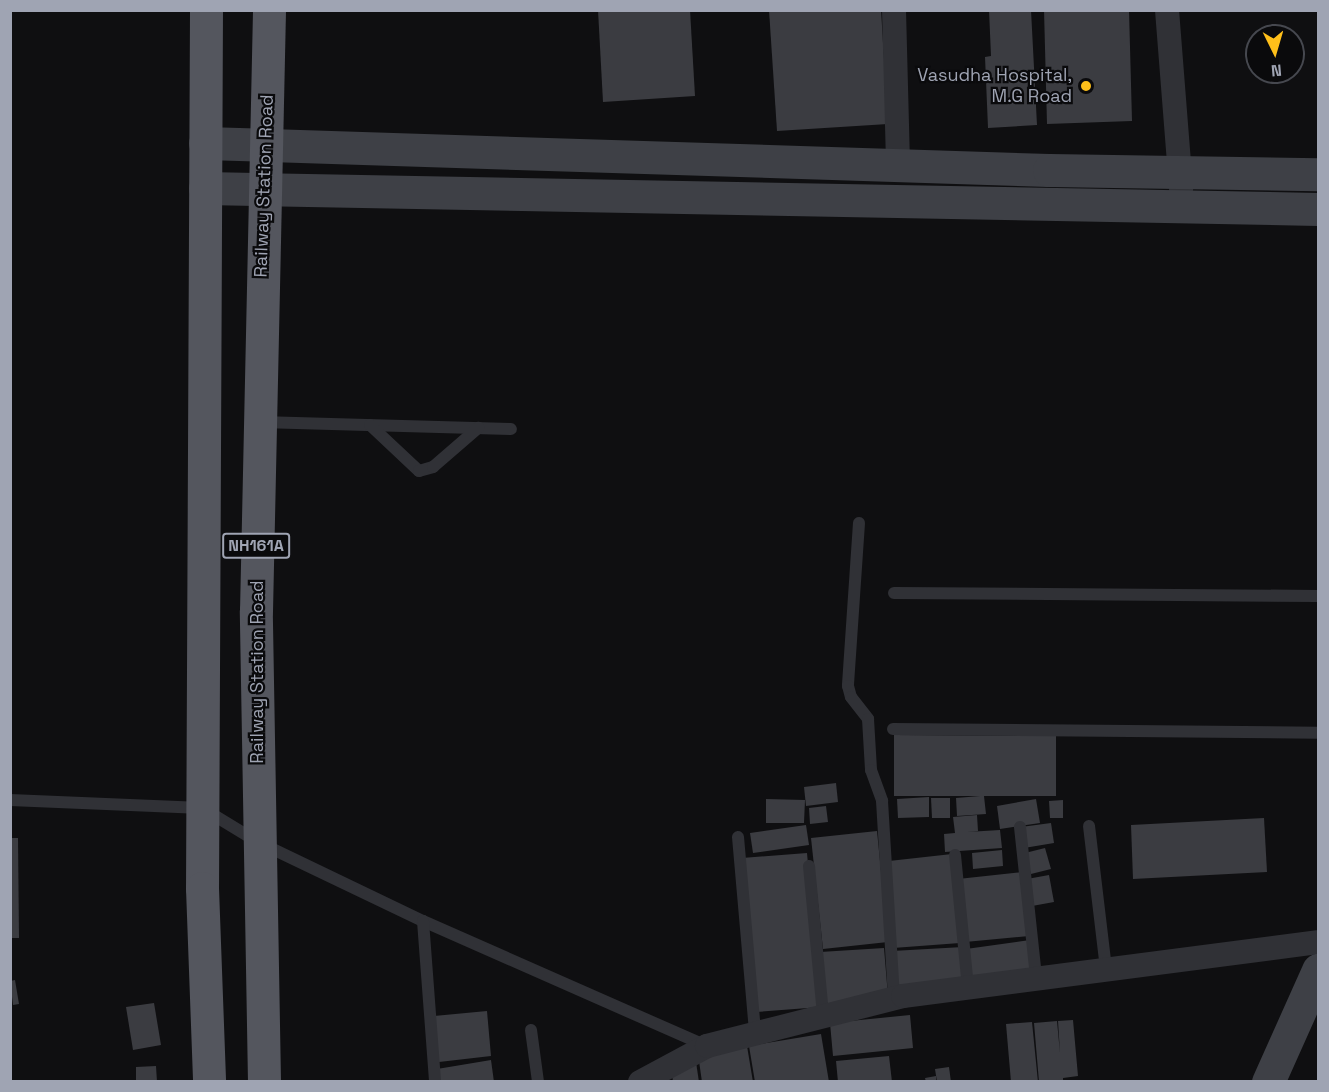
<!DOCTYPE html>
<style>
body{margin:0}
#map{position:relative;width:1329px;height:1092px;overflow:hidden;background:#0f0f11;font-family:"Space Grotesk",sans-serif}
div>[style]{position:absolute}
.building>*{inset:0;background:#3b3c41}
.service>*{height:12px;margin:-6px;padding:0 6px;transform-origin:6px;border-radius:6px;background:#303136}
.minor>*{height:24px;margin:-12px;padding:0 12px;transform-origin:12px;border-radius:12px;background:#303136}
.secondary>*{height:33px;margin:-16.5px;padding:0 16.5px;transform-origin:16.5px;border-radius:16.5px;background:#3e4046}
.trunk>*{height:33px;margin:-16.5px;padding:0 16.5px;transform-origin:16.5px;border-radius:16.5px;background:#54565e}
.dots>*{width:16px;height:16px;translate:-50% -50%;box-sizing:border-box;border:3px solid #0a0a0c;border-radius:50%}
span{translate:-50% -50%;white-space:nowrap;text-align:center;line-height:1.15;-webkit-text-stroke:4.5px #0a0a0c;paint-order:stroke}
.shield-label span{padding:2px 4px;background:#0a0a0c;border:2px solid;border-radius:4px;-webkit-text-stroke-width:0}
.shield-label{font-size:16px;color:#9fa4b3;font-weight:700}
.poi-label{font-size:18px;color:#9fa4b3}
.right{translate:-100% -50%;text-align:right}
.street-label{font-size:18px;color:#9fa4b3}
.frame{position:absolute;inset:0;border:12px solid #9fa4b3;pointer-events:none}
.north{position:absolute;left:1245px;top:24px;width:60px;height:60px;box-sizing:border-box;background:#0a0a0c;border:2px solid #46484f;border-radius:50%;rotate:175deg;font-size:16px;font-weight:700;line-height:24px;text-align:center;color:#9fa4b3}
.north::after{content:'';display:block;margin:auto;width:21px;height:27px;background:#febf1a;clip-path:polygon(50% 0,100% 100%,50% 72%,0 100%)}
</style>
<div id="map">
<div class="building">
<i style="clip-path:polygon(598px 10px,690px 10px,695px 96px,603px 102px)"></i>
<i style="clip-path:polygon(769px 10px,881px 10px,888px 124px,777px 131px)"></i>
<i style="clip-path:polygon(989px 10px,1031px 10px,1037px 125px,988px 128px,985px 57px,991px 56px)"></i>
<i style="clip-path:polygon(1044px 10px,1129px 10px,1132px 121px,1047px 124px)"></i>
<i style="clip-path:polygon(894px 735px,1056px 736px,1056px 796px,984px 796px,986px 814px,957px 816px,956px 798px,980px 796px,894px 796px)"></i>
<i style="clip-path:polygon(836px 783px,838px 802px,806px 806px,804px 787px)"></i>
<i style="clip-path:polygon(929px 797px,929px 817px,898px 818px,897px 799px)"></i>
<i style="clip-path:polygon(931px 798px,950px 798px,950px 818px,932px 818px)"></i>
<i style="clip-path:polygon(766px 799px,805px 800px,804px 823px,766px 823px)"></i>
<i style="clip-path:polygon(1036px 799px,1040px 823px,1000px 829px,997px 806px)"></i>
<i style="clip-path:polygon(1063px 800px,1063px 818px,1050px 818px,1049px 801px)"></i>
<i style="clip-path:polygon(826px 806px,828px 822px,810px 824px,809px 808px)"></i>
<i style="clip-path:polygon(977px 815px,978px 831px,967px 832px,1000px 830px,1002px 848px,945px 852px,944px 834px,955px 833px,953px 817px)"></i>
<i style="clip-path:polygon(1264px 818px,1267px 872px,1133px 879px,1131px 825px)"></i>
<i style="clip-path:polygon(1051px 823px,1054px 843px,1024px 848px,1021px 827px)"></i>
<i style="clip-path:polygon(806px 825px,809px 845px,753px 853px,750px 833px)"></i>
<i style="clip-path:polygon(877px 831px,888px 942px,823px 949px,811px 838px)"></i>
<i style="clip-path:polygon(10px 838px,18px 838px,19px 938px,10px 938px)"></i>
<i style="clip-path:polygon(1045px 848px,1051px 869px,1031px 874px,1025px 853px)"></i>
<i style="clip-path:polygon(1002px 850px,1003px 866px,973px 869px,972px 853px)"></i>
<i style="clip-path:polygon(807px 853px,821px 1007px,756px 1012px,742px 858px)"></i>
<i style="clip-path:polygon(952px 854px,960px 943px,893px 948px,889px 861px)"></i>
<i style="clip-path:polygon(1023px 872px,1029px 936px,965px 942px,958px 879px)"></i>
<i style="clip-path:polygon(1049px 875px,1054px 902px,1032px 906px,1027px 879px)"></i>
<i style="clip-path:polygon(1030px 940px,1035px 968px,969px 977px,966px 949px)"></i>
<i style="clip-path:polygon(963px 947px,965px 986px,894px 991px,892px 951px)"></i>
<i style="clip-path:polygon(884px 948px,888px 996px,825px 1004px,820px 952px)"></i>
<i style="clip-path:polygon(15px 980px,19px 1004px,13px 1005px,10px 981px)"></i>
<i style="clip-path:polygon(154px 1003px,161px 1045px,133px 1050px,126px 1007px)"></i>
<i style="clip-path:polygon(487px 1011px,491px 1056px,439px 1062px,434px 1016px)"></i>
<i style="clip-path:polygon(910px 1015px,913px 1048px,833px 1056px,830px 1023px)"></i>
<i style="clip-path:polygon(1073px 1020px,1078px 1076px,1063px 1078px,1063px 1082px,1039px 1082px,1034px 1023px,1057px 1021px,1060px 1053px,1058px 1021px)"></i>
<i style="clip-path:polygon(1032px 1022px,1038px 1082px,1011px 1082px,1006px 1024px)"></i>
<i style="clip-path:polygon(821px 1034px,829px 1082px,755px 1082px,749px 1046px)"></i>
<i style="clip-path:polygon(747px 1046px,753px 1082px,702px 1082px,698px 1054px)"></i>
<i style="clip-path:polygon(889px 1056px,892px 1082px,838px 1082px,836px 1061px)"></i>
<i style="clip-path:polygon(491px 1060px,494px 1082px,439px 1082px,437px 1069px)"></i>
<i style="clip-path:polygon(696px 1062px,699px 1082px,673px 1082px,671px 1066px)"></i>
<i style="clip-path:polygon(156px 1066px,157px 1082px,136px 1082px,136px 1067px)"></i>
<i style="clip-path:polygon(949px 1067px,951px 1082px,937px 1082px,935px 1069px)"></i>
<i style="clip-path:polygon(936px 1076px,936px 1082px,926px 1082px,925px 1078px)"></i>
</div>
<div class="service">
<i style="left:260px;top:422px;width:251px;rotate:1.6deg"></i>
<i style="left:370px;top:425px;width:67px;rotate:43.2deg"></i>
<i style="left:419px;top:471px;width:15px;rotate:-16deg"></i>
<i style="left:433px;top:467px;width:60px;rotate:-40.9deg"></i>
<i style="left:859px;top:523px;width:163px;rotate:93.9deg"></i>
<i style="left:848px;top:686px;width:11px;rotate:75deg"></i>
<i style="left:851px;top:697px;width:28px;rotate:52deg"></i>
<i style="left:868px;top:719px;width:51px;rotate:86.6deg"></i>
<i style="left:871px;top:770px;width:33px;rotate:70deg"></i>
<i style="left:882px;top:801px;width:197px;rotate:86.5deg"></i>
<i style="left:894px;top:593px;width:424px;rotate:0.4deg"></i>
<i style="left:893px;top:729px;width:425px;rotate:0.5deg"></i>
<i style="left:10px;top:800px;width:192px;rotate:2.4deg"></i>
<i style="left:202px;top:808px;width:66px;rotate:31.3deg"></i>
<i style="left:258px;top:842px;width:183px;rotate:25.6deg"></i>
<i style="left:423px;top:921px;width:310px;rotate:23.8deg"></i>
<i style="left:1089px;top:826px;width:143px;rotate:83.2deg"></i>
<i style="left:1020px;top:827px;width:151px;rotate:83.9deg"></i>
<i style="left:738px;top:837px;width:197px;rotate:85deg"></i>
<i style="left:955px;top:855px;width:133px;rotate:84.4deg"></i>
<i style="left:809px;top:866px;width:149px;rotate:84.6deg"></i>
<i style="left:423px;top:921px;width:161px;rotate:85.7deg"></i>
<i style="left:531px;top:1030px;width:52px;rotate:82.3deg"></i>
</div>
<div class="minor">
<i style="left:894px;top:10px;width:155px;rotate:88.5deg"></i>
<i style="left:1167px;top:10px;width:180px;rotate:85.5deg"></i>
<i style="left:640px;top:1082px;width:76px;rotate:-28.2deg"></i>
<i style="left:707px;top:1046px;width:202px;rotate:-14.3deg"></i>
<i style="left:903px;top:996px;width:418px;rotate:-7.4deg"></i>
</div>
<div class="secondary">
<i style="left:205px;top:143px;width:844px;rotate:1.83deg"></i>
<i style="left:1049px;top:170px;width:269px;rotate:0.9deg"></i>
<i style="left:205px;top:188px;width:1113px;rotate:1.08deg"></i>
<i style="left:1268px;top:1082px;width:123px;rotate:-65.9deg"></i>
</div>
<div class="trunk">
<i style="left:206px;top:10px;width:878px;rotate:90.26deg"></i>
<i style="left:202px;top:888px;width:194px;rotate:87.9deg"></i>
<i style="left:264px;top:1082px;width:471px;rotate:-91deg"></i>
<i style="left:256px;top:611px;width:601px;rotate:-88.76deg"></i>
</div>
<div class="dots">
<i style="left:1086px;top:86px;background:#febf1a"></i>
</div>
<div class="shield-label">
<span style="left:256px;top:546px">NH161A</span>
</div>
<div class="poi-label">
<span class="right" style="left:1072px;top:86px">Vasudha Hospital,<br>M.G Road</span>
</div>
<div class="street-label">
<span style="left:264px;top:186px;rotate:-88deg">Railway Station Road</span>
<span style="left:257px;top:672px;rotate:-90deg">Railway Station Road</span>
</div>
<div class="frame"></div>
<div class="north">N</div>
</div>
